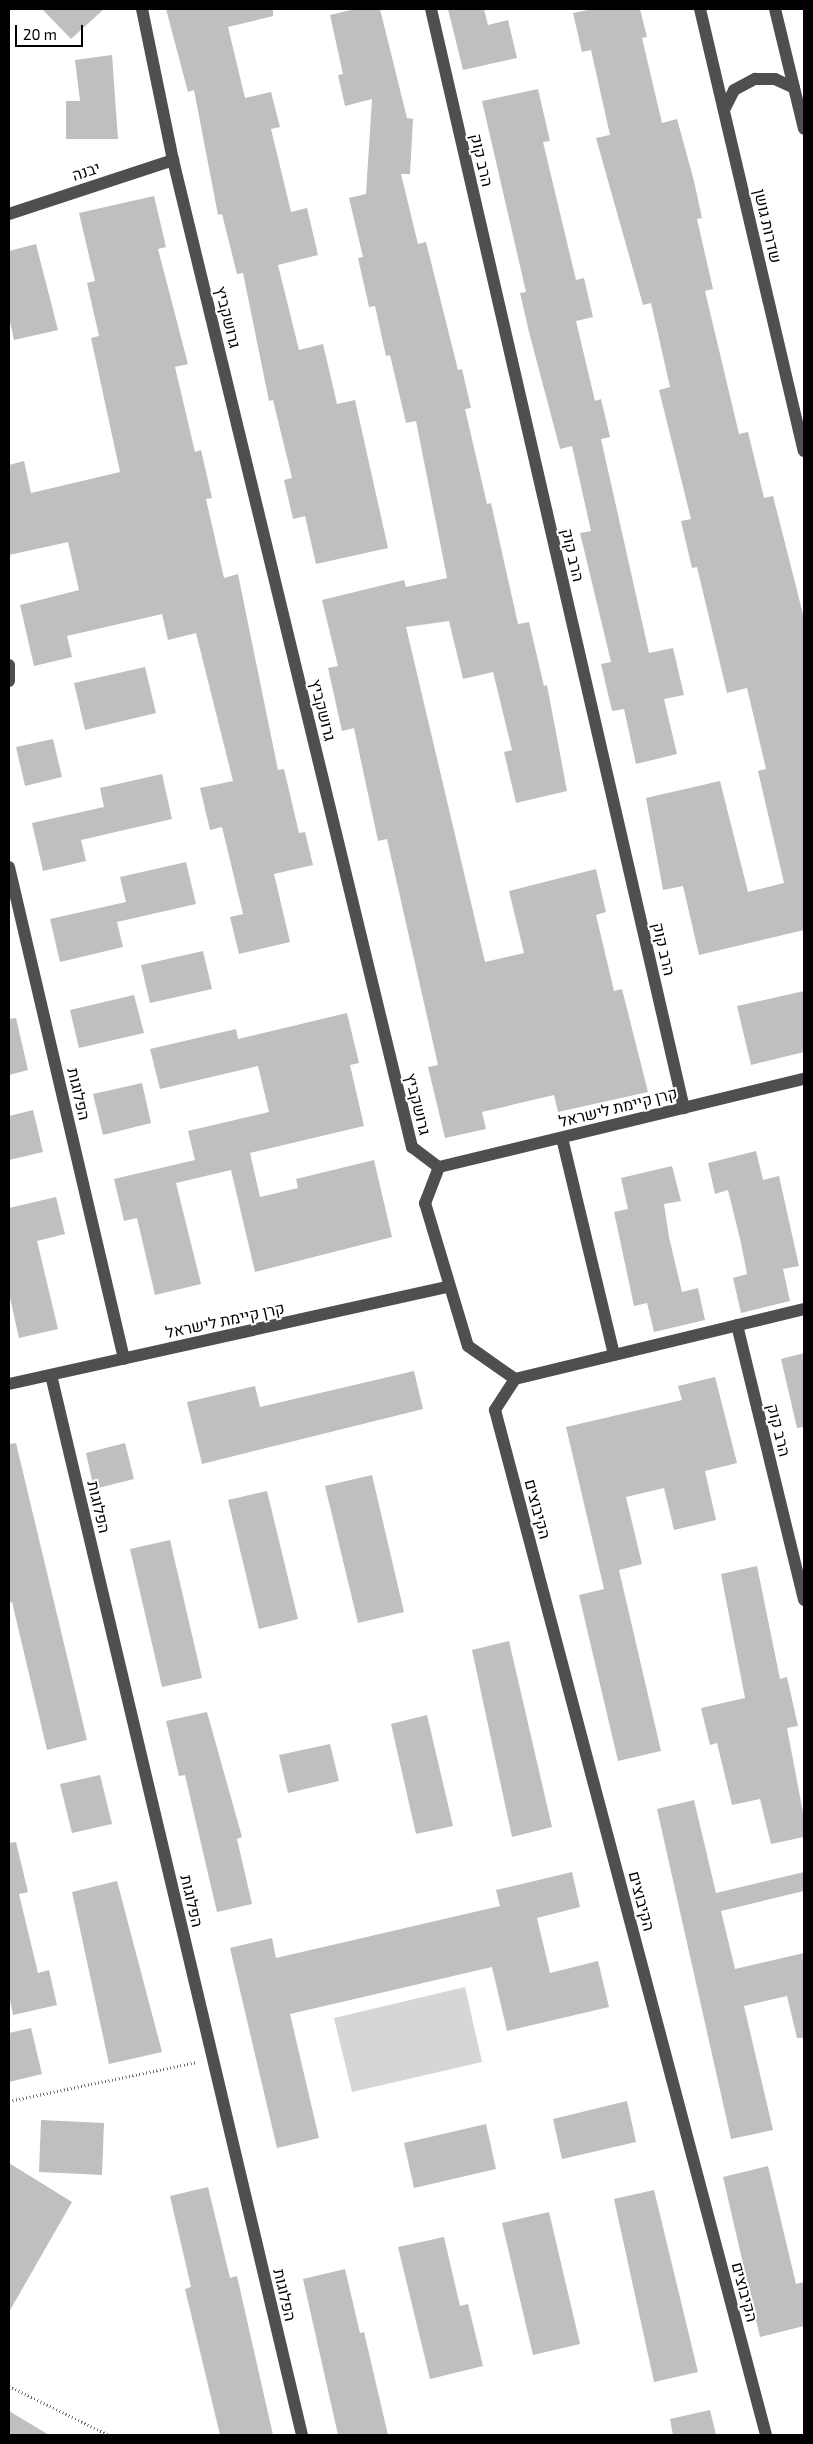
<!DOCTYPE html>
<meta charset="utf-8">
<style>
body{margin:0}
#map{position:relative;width:813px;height:2444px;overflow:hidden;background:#fff;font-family:"Exo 2",Heebo,sans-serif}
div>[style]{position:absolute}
.green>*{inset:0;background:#d6d6d6}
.building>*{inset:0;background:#bfbfbf}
.path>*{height:3px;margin-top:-1.5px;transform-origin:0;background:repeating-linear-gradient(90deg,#717171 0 1px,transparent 0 3.5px)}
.minor>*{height:12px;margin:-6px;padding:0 6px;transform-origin:6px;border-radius:6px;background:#4f4f4f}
span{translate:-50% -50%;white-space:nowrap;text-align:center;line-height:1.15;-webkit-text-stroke:4px #fff;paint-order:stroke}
.street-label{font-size:16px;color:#000}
.frame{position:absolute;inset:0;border:10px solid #000;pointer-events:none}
.scale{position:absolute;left:15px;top:25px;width:68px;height:22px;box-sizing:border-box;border:2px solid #000;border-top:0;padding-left:6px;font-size:15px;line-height:18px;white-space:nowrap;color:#000;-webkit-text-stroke:4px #fff;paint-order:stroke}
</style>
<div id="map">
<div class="green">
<i style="clip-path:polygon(465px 1987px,482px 2062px,352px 2092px,334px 2018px)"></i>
</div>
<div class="building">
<i style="clip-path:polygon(42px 9px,104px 9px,71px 39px)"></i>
<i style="clip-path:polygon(166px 9px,273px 9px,273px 16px,228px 27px,245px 98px,271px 92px,280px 127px,271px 129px,291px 212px,307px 208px,318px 255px,278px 265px,299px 350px,323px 344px,337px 404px,355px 400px,388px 548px,316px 564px,305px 516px,293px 519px,284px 480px,292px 478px,273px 400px,269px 401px,243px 273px,237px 274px,222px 214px,218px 215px,194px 90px,188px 92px)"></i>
<i style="clip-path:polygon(355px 9px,380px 9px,407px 118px,413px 119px,410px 174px,401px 174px,418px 244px,426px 242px,458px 370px,462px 369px,471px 408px,465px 409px,487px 504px,491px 503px,518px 624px,529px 622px,544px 686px,547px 685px,567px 791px,516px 803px,504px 752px,512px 750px,493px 672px,463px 679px,449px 621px,406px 627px,485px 962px,524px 953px,509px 891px,596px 869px,606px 912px,596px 915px,614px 991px,622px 989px,648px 1092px,558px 1112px,554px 1095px,482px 1112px,486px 1129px,445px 1138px,428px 1067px,438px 1065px,387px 839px,378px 841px,354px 728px,342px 731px,328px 668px,338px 666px,322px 600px,404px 580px,406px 587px,447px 578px,416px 421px,406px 423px,390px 355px,386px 356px,375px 306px,369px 307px,358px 258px,363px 257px,349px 198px,366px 194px,372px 99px,345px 106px,338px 75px,343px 74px,330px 15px)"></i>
<i style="clip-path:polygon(448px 9px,484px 9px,488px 25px,508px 20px,517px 58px,463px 70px)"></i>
<i style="clip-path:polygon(593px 9px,640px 9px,647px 37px,642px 38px,662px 123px,677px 119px,694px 181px,702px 218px,697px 219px,713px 289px,705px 291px,739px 434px,748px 432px,764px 498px,773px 496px,804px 618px,804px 930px,699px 955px,683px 886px,663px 890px,646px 798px,720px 781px,748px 892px,784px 883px,758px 771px,766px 769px,747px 688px,727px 693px,697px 567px,692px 568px,681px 521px,691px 519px,659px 390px,670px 387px,651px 303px,643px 305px,596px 138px,610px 135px,591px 50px,582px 52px,573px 13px)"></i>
<i style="clip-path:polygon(112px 55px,118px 139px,66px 139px,66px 101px,80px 101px,75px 60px)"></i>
<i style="clip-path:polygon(538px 89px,550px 141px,543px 142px,576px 280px,584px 278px,593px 317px,576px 321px,595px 401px,601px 399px,610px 437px,601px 439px,649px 653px,673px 648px,684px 695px,664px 699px,677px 754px,636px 764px,624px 709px,612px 711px,601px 664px,611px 662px,580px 533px,591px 531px,572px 446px,560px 449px,529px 332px,520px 293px,526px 292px,482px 101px)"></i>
<i style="clip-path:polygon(154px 196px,166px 247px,158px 249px,188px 364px,175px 367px,195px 452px,201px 450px,212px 498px,206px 499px,224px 578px,238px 574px,278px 770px,284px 769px,299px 833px,305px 832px,313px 865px,274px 874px,290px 942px,239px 954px,230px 917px,243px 914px,222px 827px,210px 830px,200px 788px,233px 781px,196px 633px,168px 640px,162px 614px,67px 636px,72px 657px,34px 666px,20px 605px,79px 590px,68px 542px,9px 555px,9px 465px,24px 461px,31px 493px,120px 472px,91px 338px,99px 336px,87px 283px,95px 281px,79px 213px)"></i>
<i style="clip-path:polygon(36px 244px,58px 330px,14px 340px,9px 317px,9px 251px)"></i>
<i style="clip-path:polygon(145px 667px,156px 713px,85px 730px,74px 683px)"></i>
<i style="clip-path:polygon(53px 739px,62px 777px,25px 786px,16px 747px)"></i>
<i style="clip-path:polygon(162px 774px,172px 819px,81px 840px,86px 861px,43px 871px,32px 823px,104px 807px,100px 788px)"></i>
<i style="clip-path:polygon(186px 862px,196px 904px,117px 922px,123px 947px,60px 962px,50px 919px,126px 902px,120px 877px)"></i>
<i style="clip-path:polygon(203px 951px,212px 989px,150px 1003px,141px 965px)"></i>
<i style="clip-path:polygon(804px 991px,804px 1052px,751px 1065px,737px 1006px)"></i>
<i style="clip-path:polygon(134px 995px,144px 1033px,79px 1048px,70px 1010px)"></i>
<i style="clip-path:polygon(347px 1013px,359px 1063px,350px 1065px,364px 1126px,250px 1153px,260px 1197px,298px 1188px,296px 1179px,374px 1160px,392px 1237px,255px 1272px,231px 1170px,176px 1183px,201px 1284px,155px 1295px,137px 1218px,124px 1221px,114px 1179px,195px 1160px,188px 1131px,269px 1112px,258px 1066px,160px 1089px,150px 1049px,236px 1029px,238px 1039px)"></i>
<i style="clip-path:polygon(16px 1018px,28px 1070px,9px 1075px,9px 1019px)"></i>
<i style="clip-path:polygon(142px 1083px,151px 1123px,103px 1135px,93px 1094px)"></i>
<i style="clip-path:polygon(33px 1110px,43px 1152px,9px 1160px,9px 1116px)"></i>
<i style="clip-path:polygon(756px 1151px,763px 1180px,779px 1176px,799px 1266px,783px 1269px,790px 1301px,741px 1313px,733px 1278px,747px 1274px,741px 1243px,728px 1190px,715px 1194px,708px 1163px)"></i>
<i style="clip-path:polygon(672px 1166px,681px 1201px,664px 1204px,669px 1237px,682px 1292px,698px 1288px,705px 1320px,654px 1332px,647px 1303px,634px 1306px,614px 1212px,628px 1209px,621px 1178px)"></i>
<i style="clip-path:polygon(56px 1197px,65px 1234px,37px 1241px,58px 1329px,19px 1338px,9px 1293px,9px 1208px)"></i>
<i style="clip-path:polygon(804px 1353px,804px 1427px,797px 1428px,781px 1359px)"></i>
<i style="clip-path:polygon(414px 1371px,423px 1409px,202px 1464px,187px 1402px,255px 1386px,260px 1407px)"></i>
<i style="clip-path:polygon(715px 1377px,737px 1463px,705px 1471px,716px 1520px,674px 1530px,664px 1488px,626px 1497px,642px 1564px,619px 1570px,661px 1751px,618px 1761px,579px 1595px,604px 1589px,566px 1427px,682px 1400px,678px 1386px)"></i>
<i style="clip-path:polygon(16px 1443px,87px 1740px,47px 1750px,12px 1602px,9px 1603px,9px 1444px)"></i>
<i style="clip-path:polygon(125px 1443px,134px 1479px,94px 1489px,86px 1453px)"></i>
<i style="clip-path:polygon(372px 1475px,404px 1612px,358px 1623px,325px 1486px)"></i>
<i style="clip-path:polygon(267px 1491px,298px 1619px,259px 1629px,228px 1500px)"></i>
<i style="clip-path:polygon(170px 1540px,202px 1678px,162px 1687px,130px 1549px)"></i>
<i style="clip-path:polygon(757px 1566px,780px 1679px,787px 1677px,798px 1726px,787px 1728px,804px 1818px,804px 1837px,771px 1844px,760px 1799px,732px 1805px,717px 1743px,710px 1745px,701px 1708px,745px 1698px,721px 1574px)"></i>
<i style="clip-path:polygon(509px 1641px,552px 1827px,512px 1837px,472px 1650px)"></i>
<i style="clip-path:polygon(207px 1712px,242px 1837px,237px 1839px,252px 1904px,217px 1912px,185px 1775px,179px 1776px,166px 1721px)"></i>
<i style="clip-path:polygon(427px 1715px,453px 1826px,416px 1834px,391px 1724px)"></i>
<i style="clip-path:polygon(330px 1744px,339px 1781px,288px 1793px,279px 1755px)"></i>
<i style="clip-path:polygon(100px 1775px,112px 1824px,72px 1833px,60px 1784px)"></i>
<i style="clip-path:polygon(694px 1800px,716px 1893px,804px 1872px,804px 1891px,721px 1911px,735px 1969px,804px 1953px,804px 2038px,797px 2038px,787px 1996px,744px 2006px,773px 2130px,731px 2139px,657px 1809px)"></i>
<i style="clip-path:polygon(16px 1842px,28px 1892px,19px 1894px,38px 1973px,49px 1970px,57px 2005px,13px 2015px,9px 1995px,9px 1843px)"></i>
<i style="clip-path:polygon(572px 1872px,580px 1907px,537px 1918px,550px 1973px,598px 1961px,609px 2007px,507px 2031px,492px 1967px,290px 2014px,319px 2138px,277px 2148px,230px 1948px,272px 1938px,276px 1958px,500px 1906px,496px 1890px)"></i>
<i style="clip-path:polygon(117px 1881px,162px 2052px,109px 2064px,72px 1892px)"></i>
<i style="clip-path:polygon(31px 2028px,42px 2074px,9px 2082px,9px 2033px)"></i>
<i style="clip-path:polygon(627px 2101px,636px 2142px,562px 2159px,553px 2119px)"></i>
<i style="clip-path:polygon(41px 2120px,104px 2123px,102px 2175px,39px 2172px)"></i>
<i style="clip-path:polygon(486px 2124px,496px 2169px,414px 2188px,404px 2143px)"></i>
<i style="clip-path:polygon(9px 2163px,72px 2202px,9px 2312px)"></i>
<i style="clip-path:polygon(768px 2166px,796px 2284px,804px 2282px,804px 2326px,760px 2337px,723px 2177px)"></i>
<i style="clip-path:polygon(208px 2187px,230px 2278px,237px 2276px,273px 2435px,220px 2435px,185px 2289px,191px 2287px,170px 2196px)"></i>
<i style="clip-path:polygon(654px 2190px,698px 2372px,654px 2382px,614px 2199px)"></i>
<i style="clip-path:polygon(549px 2212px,580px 2344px,533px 2355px,502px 2223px)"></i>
<i style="clip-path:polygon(444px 2237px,460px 2306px,468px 2304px,483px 2366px,430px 2379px,398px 2247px)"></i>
<i style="clip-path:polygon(345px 2269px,360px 2333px,364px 2332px,388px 2435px,338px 2435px,303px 2279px)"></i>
<i style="clip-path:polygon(710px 2410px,716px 2435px,673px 2435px,670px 2419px)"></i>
<i style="clip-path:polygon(9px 2411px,49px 2435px,9px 2435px)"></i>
</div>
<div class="path">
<i style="left:9px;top:2101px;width:192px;rotate:-11.7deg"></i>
<i style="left:9px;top:2386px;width:111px;rotate:26.1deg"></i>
</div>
<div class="minor">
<i style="left:142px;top:9px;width:154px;rotate:78.4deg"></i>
<i style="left:173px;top:160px;width:1016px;rotate:76.39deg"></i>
<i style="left:412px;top:1147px;width:34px;rotate:37deg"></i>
<i style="left:431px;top:9px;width:1128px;rotate:77.04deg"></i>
<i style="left:700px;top:9px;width:454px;rotate:76.8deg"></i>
<i style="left:775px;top:9px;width:123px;rotate:76.4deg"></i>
<i style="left:724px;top:110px;width:22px;rotate:-63deg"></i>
<i style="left:734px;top:90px;width:24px;rotate:-28deg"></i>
<i style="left:755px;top:79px;width:20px"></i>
<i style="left:775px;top:79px;width:21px;rotate:25deg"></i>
<i style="left:9px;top:214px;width:173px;rotate:-18.2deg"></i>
<i style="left:9px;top:665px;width:16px;rotate:90deg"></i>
<i style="left:9px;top:867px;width:505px;rotate:76.84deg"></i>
<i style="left:562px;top:1138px;width:223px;rotate:76.5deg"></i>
<i style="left:439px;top:1167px;width:375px;rotate:-13.6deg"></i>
<i style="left:439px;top:1167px;width:39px;rotate:111deg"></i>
<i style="left:425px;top:1203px;width:149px;rotate:73.3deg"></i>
<i style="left:468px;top:1346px;width:57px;rotate:35.1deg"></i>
<i style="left:737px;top:1325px;width:283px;rotate:76.3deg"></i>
<i style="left:51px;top:1375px;width:1089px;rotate:76.68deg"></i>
<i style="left:515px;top:1379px;width:37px;rotate:123deg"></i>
<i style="left:495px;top:1410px;width:1060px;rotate:75.19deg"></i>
<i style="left:515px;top:1379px;width:297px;rotate:-13.6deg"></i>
<i style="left:9px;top:1384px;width:450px;rotate:-12.5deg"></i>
</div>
<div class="street-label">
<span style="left:482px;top:160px;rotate:77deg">הרב קוק</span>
<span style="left:86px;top:171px;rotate:-18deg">יבנה</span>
<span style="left:768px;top:226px;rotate:77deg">שדרות גושן</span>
<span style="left:228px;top:317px;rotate:76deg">גרושקביץ</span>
<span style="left:573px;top:555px;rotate:77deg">הרב קוק</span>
<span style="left:323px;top:710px;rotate:76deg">גרושקביץ</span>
<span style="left:664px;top:949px;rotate:77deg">הרב קוק</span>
<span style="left:79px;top:1094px;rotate:77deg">הפלוגות</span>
<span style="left:418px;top:1104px;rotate:76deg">גרושקביץ</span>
<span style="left:618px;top:1107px;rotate:-14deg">קרן קיימת לישראל</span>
<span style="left:225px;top:1320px;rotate:-12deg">קרן קיימת לישראל</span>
<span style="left:779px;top:1430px;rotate:76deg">הרב קוק</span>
<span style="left:99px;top:1507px;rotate:77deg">הפלוגות</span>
<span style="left:538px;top:1509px;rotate:75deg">הקיבוצים</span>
<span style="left:192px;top:1901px;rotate:77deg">הפלוגות</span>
<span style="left:642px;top:1901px;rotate:75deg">הקיבוצים</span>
<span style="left:745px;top:2292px;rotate:75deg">הקיבוצים</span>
<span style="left:285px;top:2295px;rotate:77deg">הפלוגות</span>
</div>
<div class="frame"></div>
<div class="scale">20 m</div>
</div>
